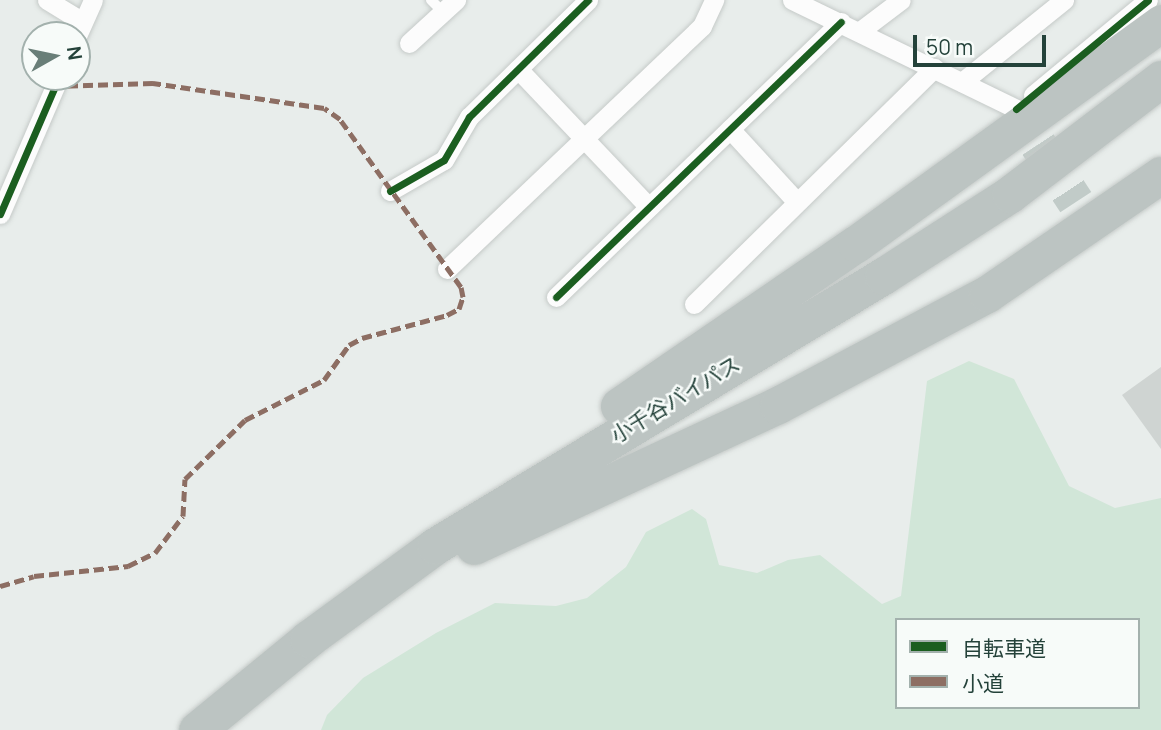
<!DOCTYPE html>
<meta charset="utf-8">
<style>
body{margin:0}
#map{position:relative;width:1161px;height:730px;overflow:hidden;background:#e8edeb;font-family:Manrope,"Noto Sans JP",sans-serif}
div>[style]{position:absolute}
.green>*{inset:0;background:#d1e6d8}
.building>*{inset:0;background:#cfd4d2}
.highway-tunnel>*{height:37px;margin-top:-18.5px;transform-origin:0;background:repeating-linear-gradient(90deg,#c1cbc8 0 37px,transparent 0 55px)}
.roads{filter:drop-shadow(0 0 2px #c5cac8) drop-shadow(0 0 2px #c5cac8)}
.lane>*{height:10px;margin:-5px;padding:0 5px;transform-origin:5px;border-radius:5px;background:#fcfcfc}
.street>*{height:19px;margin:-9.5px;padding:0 9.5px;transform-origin:9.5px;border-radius:9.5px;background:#fcfcfc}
.highway>*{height:37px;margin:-18.5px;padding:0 18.5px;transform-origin:18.5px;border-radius:18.5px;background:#bcc4c2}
.quiet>*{height:5px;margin-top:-2.5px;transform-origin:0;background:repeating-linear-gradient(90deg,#8d6e63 0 10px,transparent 0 15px)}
.cycleway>*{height:7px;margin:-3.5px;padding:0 3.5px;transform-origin:3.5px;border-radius:3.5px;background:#1b5e20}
span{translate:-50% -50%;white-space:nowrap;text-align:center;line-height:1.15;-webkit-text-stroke:5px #f7fbf9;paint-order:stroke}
.street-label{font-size:21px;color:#24423a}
.legend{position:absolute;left:895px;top:618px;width:245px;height:91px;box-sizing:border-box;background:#f7fbf9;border:2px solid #a3b1ad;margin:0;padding:9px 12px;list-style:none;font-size:21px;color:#24423a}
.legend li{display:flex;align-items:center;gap:14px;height:35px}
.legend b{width:35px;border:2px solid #a3b1ad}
.north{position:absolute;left:21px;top:21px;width:70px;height:70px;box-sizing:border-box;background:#f7fbf9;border:2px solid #a3b1ad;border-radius:50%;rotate:81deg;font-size:19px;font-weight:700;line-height:28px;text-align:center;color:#24423a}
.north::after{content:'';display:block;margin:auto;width:24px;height:32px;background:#697e78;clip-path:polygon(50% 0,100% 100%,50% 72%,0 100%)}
.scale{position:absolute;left:913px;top:35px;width:133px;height:32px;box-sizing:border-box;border:4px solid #24423a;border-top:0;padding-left:9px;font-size:21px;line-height:24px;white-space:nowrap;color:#24423a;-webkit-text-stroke:5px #f7fbf9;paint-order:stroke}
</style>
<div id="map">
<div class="green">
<i style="clip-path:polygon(evenodd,969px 361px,1014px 379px,1069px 486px,1115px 508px,1161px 498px,1161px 730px,321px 730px,327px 715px,363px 678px,436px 633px,495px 603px,556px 606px,587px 598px,626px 567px,646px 532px,692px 509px,706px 519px,719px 565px,757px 573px,788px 560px,820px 555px,882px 604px,901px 596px,927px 381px,969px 361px,897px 620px,1138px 620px,1138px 707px,897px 707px,897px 620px)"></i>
</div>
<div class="building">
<i style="clip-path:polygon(1161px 367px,1161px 449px,1122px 395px)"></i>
</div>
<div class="highway-tunnel">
<i style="left:1038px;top:144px;width:69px;rotate:56.8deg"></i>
</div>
<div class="roads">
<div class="lane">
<i style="left:431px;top:0;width:17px;rotate:45deg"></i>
</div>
<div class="street">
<i style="left:47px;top:0;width:42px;rotate:31.4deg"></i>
<i style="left:792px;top:0;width:249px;rotate:25.9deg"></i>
<i style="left:1016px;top:109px;width:15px;rotate:62deg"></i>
<i style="left:860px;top:31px;width:51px;rotate:-37.1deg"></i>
<i style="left:77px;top:36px;width:39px;rotate:-66deg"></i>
<i style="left:409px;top:43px;width:64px;rotate:-42.5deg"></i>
<i style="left:518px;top:69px;width:190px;rotate:46.5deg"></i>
<i style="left:962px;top:82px;width:131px;rotate:-38.8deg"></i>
<i style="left:1033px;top:95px;width:149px;rotate:-39.6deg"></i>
<i style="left:730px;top:129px;width:99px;rotate:47.5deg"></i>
<i style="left:390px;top:191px;width:62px;rotate:-29.9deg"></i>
<i style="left:444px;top:160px;width:50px;rotate:-59.8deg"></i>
<i style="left:469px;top:117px;width:167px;rotate:-44.5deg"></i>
<i style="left:0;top:214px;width:149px;rotate:-66.7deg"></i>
<i style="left:447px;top:269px;width:352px;rotate:-43.6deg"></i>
<i style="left:702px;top:26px;width:29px;rotate:-65deg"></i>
<i style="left:556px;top:297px;width:396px;rotate:-44deg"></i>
<i style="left:694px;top:304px;width:337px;rotate:-44.5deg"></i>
</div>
<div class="highway">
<i style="left:619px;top:406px;width:287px;rotate:-34.4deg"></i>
<i style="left:856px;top:244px;width:377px;rotate:-35.9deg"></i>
<i style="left:474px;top:546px;width:335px;rotate:-24.9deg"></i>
<i style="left:778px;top:405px;width:237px;rotate:-28deg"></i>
<i style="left:987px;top:294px;width:211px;rotate:-34.4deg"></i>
<i style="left:197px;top:730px;width:144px;rotate:-39.3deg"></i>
<i style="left:308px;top:639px;width:157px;rotate:-36.2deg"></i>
<i style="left:435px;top:546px;width:523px;rotate:-31.08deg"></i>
<i style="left:883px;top:276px;width:151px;rotate:-32.8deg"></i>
<i style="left:1010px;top:194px;width:190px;rotate:-37.3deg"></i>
</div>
</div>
<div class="quiet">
<i style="left:0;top:586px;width:35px;rotate:-16deg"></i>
<i style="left:34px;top:576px;width:95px;rotate:-6.1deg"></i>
<i style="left:128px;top:566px;width:30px;rotate:-26deg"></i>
<i style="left:155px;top:553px;width:46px;rotate:-52.9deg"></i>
<i style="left:183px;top:516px;width:37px;rotate:-87deg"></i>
<i style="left:185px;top:479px;width:84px;rotate:-44.5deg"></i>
<i style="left:245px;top:420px;width:89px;rotate:-26.9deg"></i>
<i style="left:324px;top:380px;width:43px;rotate:-54.5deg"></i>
<i style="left:349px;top:345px;width:15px;rotate:-28deg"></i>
<i style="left:362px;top:338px;width:88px;rotate:-15.1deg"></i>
<i style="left:447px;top:315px;width:13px;rotate:-27deg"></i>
<i style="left:459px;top:309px;width:13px;rotate:-72deg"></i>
<i style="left:463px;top:297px;width:10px;rotate:-101deg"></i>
<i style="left:461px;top:287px;width:207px;rotate:-125.8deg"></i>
<i style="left:340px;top:119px;width:19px;rotate:-145deg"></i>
<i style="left:324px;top:108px;width:173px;rotate:-171.7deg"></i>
<i style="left:153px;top:83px;width:98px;rotate:178.2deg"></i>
</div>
<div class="cycleway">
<i style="left:1016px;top:109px;width:171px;rotate:-39.5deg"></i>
<i style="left:390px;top:191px;width:62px;rotate:-29.9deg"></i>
<i style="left:444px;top:160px;width:50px;rotate:-59.8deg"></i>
<i style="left:469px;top:117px;width:167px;rotate:-44.5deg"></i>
<i style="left:0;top:214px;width:149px;rotate:-66.7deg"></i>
<i style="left:556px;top:297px;width:396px;rotate:-44deg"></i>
</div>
<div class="street-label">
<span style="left:675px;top:399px;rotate:-31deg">小千谷バイパス</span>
</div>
<ul class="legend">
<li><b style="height:9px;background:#1b5e20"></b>自転車道</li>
<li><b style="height:9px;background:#8d6e63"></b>小道</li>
</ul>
<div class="north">N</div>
<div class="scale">50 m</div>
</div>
